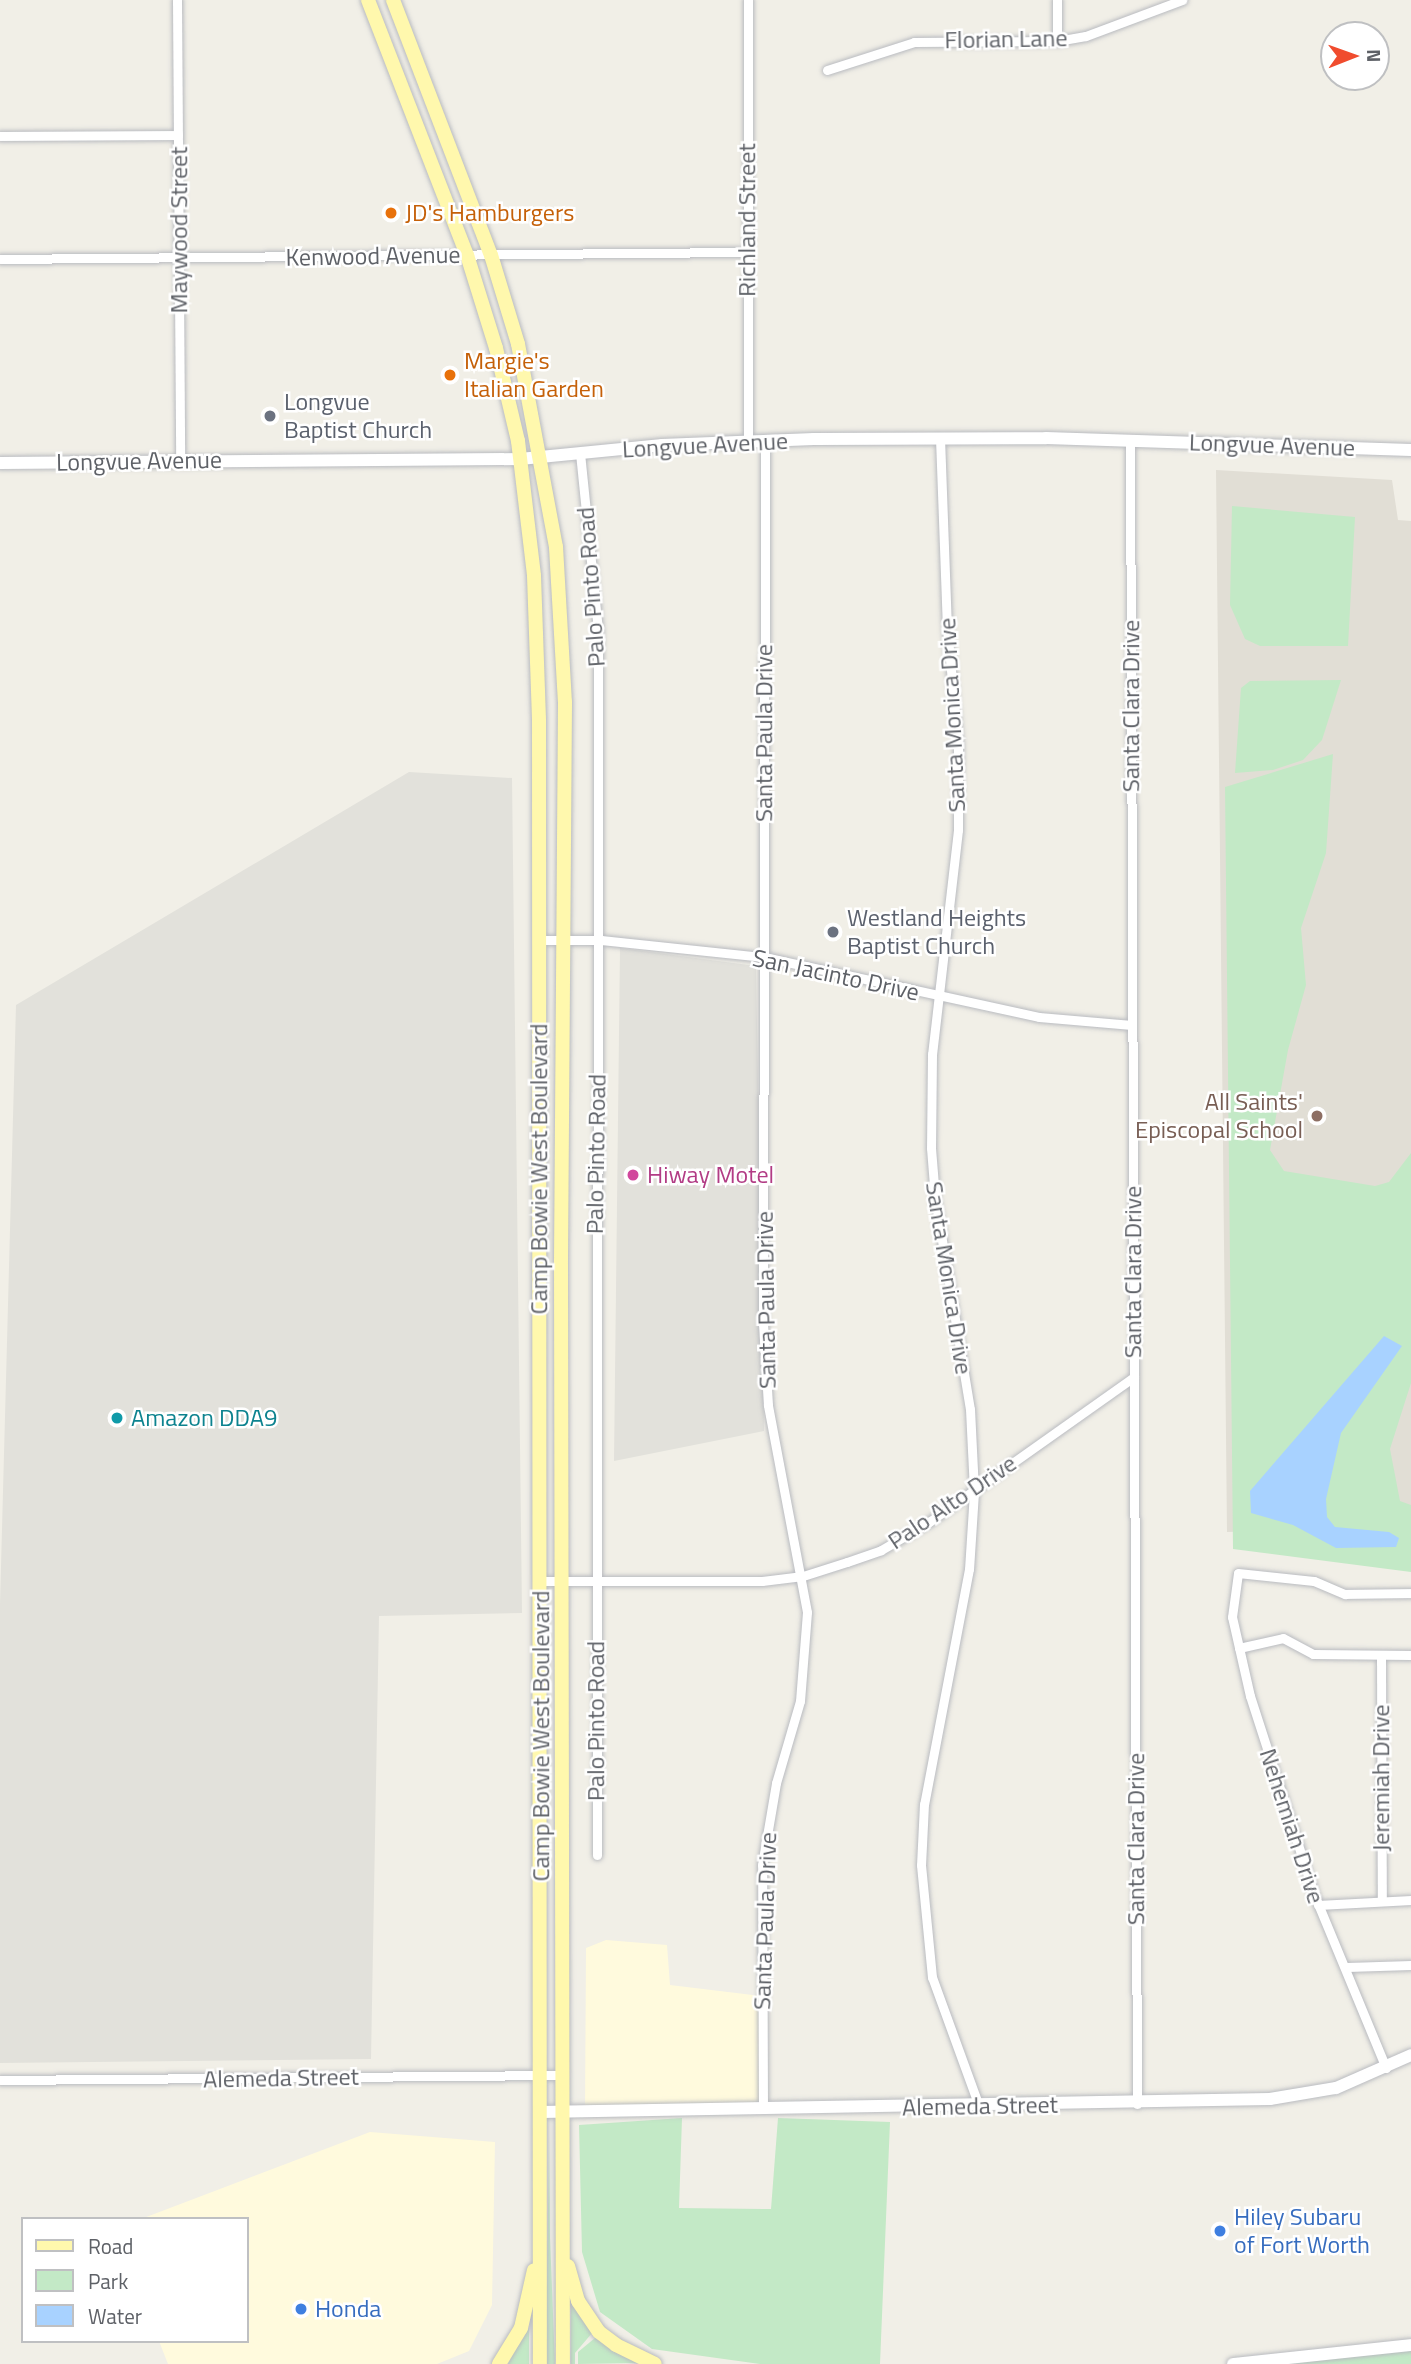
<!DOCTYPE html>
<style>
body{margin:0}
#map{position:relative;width:1411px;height:2364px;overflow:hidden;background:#f1efe7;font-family:"Titillium Web",sans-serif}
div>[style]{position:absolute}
.commercial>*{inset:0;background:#fffadd}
.industrial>*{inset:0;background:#e2e1db}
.education>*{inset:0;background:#e1ded5}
.green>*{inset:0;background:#c3e9c6}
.water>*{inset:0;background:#a8d2ff}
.roads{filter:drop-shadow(0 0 2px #b9bbc0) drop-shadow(0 0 2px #b9bbc0)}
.street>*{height:9px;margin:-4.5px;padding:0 4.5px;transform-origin:4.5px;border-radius:4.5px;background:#fff}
.secondary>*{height:12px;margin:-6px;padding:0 6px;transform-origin:6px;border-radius:6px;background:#fff}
.primary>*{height:14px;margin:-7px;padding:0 7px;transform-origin:7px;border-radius:7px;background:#fff8ad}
.dots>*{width:19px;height:19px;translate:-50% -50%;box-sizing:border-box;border:4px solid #fff;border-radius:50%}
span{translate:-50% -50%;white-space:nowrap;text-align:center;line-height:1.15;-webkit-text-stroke:5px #fff;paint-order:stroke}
.street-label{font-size:24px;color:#5e6167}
.food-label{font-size:24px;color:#c56008}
.left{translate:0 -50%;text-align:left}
.worship-label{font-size:24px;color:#5b616d}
.education-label{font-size:24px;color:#785e54}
.right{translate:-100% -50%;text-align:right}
.hotel-label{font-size:24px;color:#b23c85}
.culture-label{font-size:24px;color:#0d838f}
.shop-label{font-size:24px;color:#366cbe}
.legend{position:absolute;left:21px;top:2217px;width:228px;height:126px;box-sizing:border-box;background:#fff;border:2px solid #bfc0c2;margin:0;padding:9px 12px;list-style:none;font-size:21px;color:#5e6167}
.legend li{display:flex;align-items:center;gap:14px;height:35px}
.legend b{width:35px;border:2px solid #bfc0c2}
.north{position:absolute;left:1320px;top:21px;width:70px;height:70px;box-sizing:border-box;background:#fff;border:2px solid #bfc0c2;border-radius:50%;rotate:89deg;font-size:19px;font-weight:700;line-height:28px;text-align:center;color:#5e6167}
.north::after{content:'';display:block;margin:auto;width:24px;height:32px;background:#f04c2e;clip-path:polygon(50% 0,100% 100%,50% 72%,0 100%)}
</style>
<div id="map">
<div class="commercial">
<i style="clip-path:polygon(606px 1940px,667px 1945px,670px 1985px,761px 1996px,763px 2109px,585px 2111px,586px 1948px)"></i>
<i style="clip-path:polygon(370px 2132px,495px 2142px,492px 2305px,469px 2351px,437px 2364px,168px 2364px,159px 2341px,247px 2341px,247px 2219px,141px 2219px)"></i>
</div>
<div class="industrial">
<i style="clip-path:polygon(409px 772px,512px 778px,522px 1613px,379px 1616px,371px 2059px,0 2063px,0 1604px,16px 1005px)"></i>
<i style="clip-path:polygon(620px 948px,756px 966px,764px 1431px,614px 1461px)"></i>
</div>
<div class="education">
<i style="clip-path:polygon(1216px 470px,1392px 480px,1398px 520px,1411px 521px,1411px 1527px,1227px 1532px)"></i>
</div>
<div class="green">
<i style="clip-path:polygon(1232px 506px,1355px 517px,1348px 646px,1260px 646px,1245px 639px,1230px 605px)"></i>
<i style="clip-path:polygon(1341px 680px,1322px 740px,1303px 760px,1273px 770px,1235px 773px,1241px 688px,1250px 681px)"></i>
<i style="clip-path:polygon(1333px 754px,1326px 853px,1301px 928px,1306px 985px,1288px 1050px,1270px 1150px,1284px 1171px,1375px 1186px,1389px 1182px,1411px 1153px,1411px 1383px,1390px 1449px,1400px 1501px,1411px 1505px,1411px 1572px,1233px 1549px,1225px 787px)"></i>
<i style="clip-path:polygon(682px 2118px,679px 2208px,771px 2209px,778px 2118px,890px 2122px,880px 2364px,760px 2364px,652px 2349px,600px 2312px,582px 2252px,579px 2125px)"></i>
<i style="clip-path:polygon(549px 2133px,550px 2238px,555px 2364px,546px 2364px)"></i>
<i style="clip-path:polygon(571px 2300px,593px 2332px,575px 2353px,575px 2364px,571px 2364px)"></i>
<i style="clip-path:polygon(526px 2327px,529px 2329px,529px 2364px,508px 2364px)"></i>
<i style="clip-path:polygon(595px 2338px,638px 2363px,578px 2364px,578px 2352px)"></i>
<i style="clip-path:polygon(1411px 2349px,1411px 2364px,1269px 2364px)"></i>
</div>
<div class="water">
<i style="clip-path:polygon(1384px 1336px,1402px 1346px,1341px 1433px,1326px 1499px,1327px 1517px,1335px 1527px,1389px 1532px,1399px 1538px,1396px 1547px,1336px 1548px,1293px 1525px,1251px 1513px,1250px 1491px)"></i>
</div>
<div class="roads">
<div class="street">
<i style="left:177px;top:0;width:460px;rotate:89.6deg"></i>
<i style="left:1057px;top:0;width:41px;rotate:90deg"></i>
<i style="left:827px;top:70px;width:91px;rotate:-17.8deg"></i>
<i style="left:914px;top:42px;width:143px;rotate:-0.4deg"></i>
<i style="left:1057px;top:41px;width:29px;rotate:-10deg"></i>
<i style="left:1086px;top:36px;width:103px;rotate:-20.6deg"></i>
<i style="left:0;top:136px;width:178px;rotate:-0.3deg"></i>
<i style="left:0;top:259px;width:746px;rotate:-0.54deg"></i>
<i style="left:940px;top:438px;width:190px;rotate:87.9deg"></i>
<i style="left:947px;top:628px;width:117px;rotate:84.6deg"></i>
<i style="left:958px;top:744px;width:86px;rotate:90deg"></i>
<i style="left:958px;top:830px;width:226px;rotate:96.6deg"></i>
<i style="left:932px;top:1054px;width:94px;rotate:90.6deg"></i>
<i style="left:931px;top:1148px;width:50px;rotate:85.4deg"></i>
<i style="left:935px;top:1198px;width:214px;rotate:80.6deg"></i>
<i style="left:970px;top:1409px;width:83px;rotate:87.2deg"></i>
<i style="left:974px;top:1492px;width:77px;rotate:93.7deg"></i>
<i style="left:969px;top:1569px;width:239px;rotate:100.8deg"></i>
<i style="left:924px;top:1804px;width:61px;rotate:92.8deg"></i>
<i style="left:921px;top:1865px;width:113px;rotate:84.4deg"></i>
<i style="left:932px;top:1977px;width:137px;rotate:70deg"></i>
<i style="left:748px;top:440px;width:440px;rotate:-90deg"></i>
<i style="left:1130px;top:441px;width:1663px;rotate:89.76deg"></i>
<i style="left:580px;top:453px;width:178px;rotate:84.2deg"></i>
<i style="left:598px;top:630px;width:1225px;rotate:90.05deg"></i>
<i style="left:539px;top:940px;width:62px"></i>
<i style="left:601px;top:940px;width:164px;rotate:6deg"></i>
<i style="left:764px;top:957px;width:281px;rotate:12.3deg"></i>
<i style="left:1039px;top:1017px;width:93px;rotate:4.9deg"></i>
<i style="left:541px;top:1581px;width:221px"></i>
<i style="left:762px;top:1581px;width:41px;rotate:-7deg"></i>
<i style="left:803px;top:1576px;width:46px;rotate:-17.7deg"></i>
<i style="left:847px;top:1562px;width:36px;rotate:-19deg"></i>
<i style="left:881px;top:1550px;width:56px;rotate:-30.3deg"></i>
<i style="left:929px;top:1522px;width:251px;rotate:-35.3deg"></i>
<i style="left:1239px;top:1648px;width:45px;rotate:-12.8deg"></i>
<i style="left:1283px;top:1638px;width:34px;rotate:28deg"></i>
<i style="left:1313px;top:1654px;width:98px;rotate:0.6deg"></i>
<i style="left:1381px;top:1655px;width:245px;rotate:89.8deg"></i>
<i style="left:1318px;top:1905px;width:93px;rotate:-3.1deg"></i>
<i style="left:1347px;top:1967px;width:64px;rotate:-1.8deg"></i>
<i style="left:1386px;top:2068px;width:188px;rotate:-112.5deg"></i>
<i style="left:1314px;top:1894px;width:208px;rotate:-107.9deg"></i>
<i style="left:1250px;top:1696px;width:81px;rotate:-102.8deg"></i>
<i style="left:1232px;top:1617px;width:44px;rotate:-82.2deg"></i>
<i style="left:1238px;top:1573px;width:76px;rotate:6deg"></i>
<i style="left:1314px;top:1581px;width:34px;rotate:23deg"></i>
<i style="left:1345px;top:1594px;width:66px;rotate:-0.9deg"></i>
<i style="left:0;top:2080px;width:563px;rotate:-0.51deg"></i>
<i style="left:763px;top:2109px;width:244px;rotate:-90.2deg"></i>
<i style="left:762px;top:1865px;width:83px;rotate:-80.3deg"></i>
<i style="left:776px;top:1783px;width:85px;rotate:-73.7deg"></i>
<i style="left:800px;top:1701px;width:89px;rotate:-85.5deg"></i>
<i style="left:807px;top:1612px;width:211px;rotate:-100.7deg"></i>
<i style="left:768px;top:1405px;width:81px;rotate:-93.5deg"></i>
<i style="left:763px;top:1324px;width:884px;rotate:-89.87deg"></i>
</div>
<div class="secondary">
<i style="left:0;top:463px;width:520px;rotate:-0.44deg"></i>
<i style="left:520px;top:459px;width:143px;rotate:-5.6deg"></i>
<i style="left:662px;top:445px;width:152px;rotate:-2.3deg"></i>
<i style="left:814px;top:439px;width:232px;rotate:-0.2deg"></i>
<i style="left:1046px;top:438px;width:365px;rotate:1.9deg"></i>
<i style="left:541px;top:2112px;width:729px;rotate:-1.02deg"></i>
<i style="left:1270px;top:2099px;width:67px;rotate:-9.5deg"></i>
<i style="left:1336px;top:2088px;width:82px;rotate:-23.7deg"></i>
<i style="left:1233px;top:2364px;width:179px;rotate:-6.1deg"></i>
</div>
<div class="primary">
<i style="left:368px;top:0;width:274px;rotate:68.8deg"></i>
<i style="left:467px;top:255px;width:97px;rotate:72.7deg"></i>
<i style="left:496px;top:348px;width:96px;rotate:76.7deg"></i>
<i style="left:518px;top:441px;width:136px;rotate:83.2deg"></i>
<i style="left:534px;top:576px;width:143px;rotate:88deg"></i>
<i style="left:539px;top:719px;width:1645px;rotate:89.97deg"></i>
<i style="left:393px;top:0;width:273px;rotate:69deg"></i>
<i style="left:491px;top:255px;width:93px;rotate:73.1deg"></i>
<i style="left:518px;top:344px;width:207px;rotate:79.4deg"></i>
<i style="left:556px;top:547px;width:155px;rotate:86.7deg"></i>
<i style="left:565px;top:702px;width:563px;rotate:90.41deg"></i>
<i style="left:561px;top:1265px;width:1099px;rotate:89.9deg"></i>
<i style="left:568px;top:2266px;width:36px;rotate:74deg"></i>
<i style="left:578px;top:2301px;width:37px;rotate:56deg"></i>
<i style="left:599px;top:2332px;width:21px;rotate:37deg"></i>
<i style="left:616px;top:2345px;width:43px;rotate:26deg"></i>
<i style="left:499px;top:2364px;width:42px;rotate:-58.6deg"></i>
<i style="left:521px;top:2328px;width:59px;rotate:-77.4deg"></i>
</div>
</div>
<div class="dots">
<i style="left:391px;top:213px;background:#e8710a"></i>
<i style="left:450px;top:375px;background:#e8710a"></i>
<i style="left:270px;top:416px;background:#6b7280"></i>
<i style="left:833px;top:932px;background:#6b7280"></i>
<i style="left:1317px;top:1116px;background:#8d6e63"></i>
<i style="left:633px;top:1175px;background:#d1479c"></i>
<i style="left:117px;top:1418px;background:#0f9aa8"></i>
<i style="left:1220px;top:2231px;background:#3f7fe0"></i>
<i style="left:301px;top:2309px;background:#3f7fe0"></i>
</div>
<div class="street-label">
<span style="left:1006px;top:39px;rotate:-1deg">Florian Lane</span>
<span style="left:747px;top:220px;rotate:-90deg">Richland Street</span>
<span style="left:179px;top:230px;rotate:-90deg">Maywood Street</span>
<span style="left:373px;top:256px;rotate:-1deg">Kenwood Avenue</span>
<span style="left:705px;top:445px;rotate:-3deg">Longvue Avenue</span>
<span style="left:1272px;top:445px;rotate:2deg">Longvue Avenue</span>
<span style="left:139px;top:461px;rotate:-1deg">Longvue Avenue</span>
<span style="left:591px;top:587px;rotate:-94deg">Palo Pinto Road</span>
<span style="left:1131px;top:706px;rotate:-90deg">Santa Clara Drive</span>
<span style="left:952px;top:715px;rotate:-93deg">Santa Monica Drive</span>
<span style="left:764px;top:733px;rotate:-90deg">Santa Paula Drive</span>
<span style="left:836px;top:975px;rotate:12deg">San Jacinto Drive</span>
<span style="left:596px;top:1154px;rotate:-89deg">Palo Pinto Road</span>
<span style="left:539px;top:1169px;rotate:-90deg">Camp Bowie West Boulevard</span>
<span style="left:1133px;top:1272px;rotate:-90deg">Santa Clara Drive</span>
<span style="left:949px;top:1278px;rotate:81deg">Santa Monica Drive</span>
<span style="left:766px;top:1300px;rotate:-91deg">Santa Paula Drive</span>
<span style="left:952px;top:1502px;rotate:-34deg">Palo Alto Drive</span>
<span style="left:596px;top:1721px;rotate:-90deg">Palo Pinto Road</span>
<span style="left:541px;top:1736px;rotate:-90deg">Camp Bowie West Boulevard</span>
<span style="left:1381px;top:1778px;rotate:-90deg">Jeremiah Drive</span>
<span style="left:1292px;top:1826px;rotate:72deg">Nehemiah Drive</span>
<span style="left:1136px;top:1839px;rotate:-90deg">Santa Clara Drive</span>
<span style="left:765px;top:1921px;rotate:-88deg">Santa Paula Drive</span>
<span style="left:281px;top:2078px;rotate:-1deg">Alemeda Street</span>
<span style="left:980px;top:2106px;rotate:-1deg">Alemeda Street</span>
</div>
<div class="food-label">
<span class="left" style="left:405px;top:213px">JD's Hamburgers</span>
<span class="left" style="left:464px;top:375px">Margie's<br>Italian Garden</span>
</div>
<div class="worship-label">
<span class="left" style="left:284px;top:416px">Longvue<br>Baptist Church</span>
<span class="left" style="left:847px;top:932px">Westland Heights<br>Baptist Church</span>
</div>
<div class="education-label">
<span class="right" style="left:1303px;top:1116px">All Saints'<br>Episcopal School</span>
</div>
<div class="hotel-label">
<span class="left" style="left:647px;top:1175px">Hiway Motel</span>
</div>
<div class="culture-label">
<span class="left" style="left:131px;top:1418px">Amazon DDA9</span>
</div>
<div class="shop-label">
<span class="left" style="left:1234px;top:2231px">Hiley Subaru<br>of Fort Worth</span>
<span class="left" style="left:315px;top:2309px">Honda</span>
</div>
<ul class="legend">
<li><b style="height:9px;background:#fff8ad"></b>Road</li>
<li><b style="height:19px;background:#c3e9c6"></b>Park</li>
<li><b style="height:19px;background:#a8d2ff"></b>Water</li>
</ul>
<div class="north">N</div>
</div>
